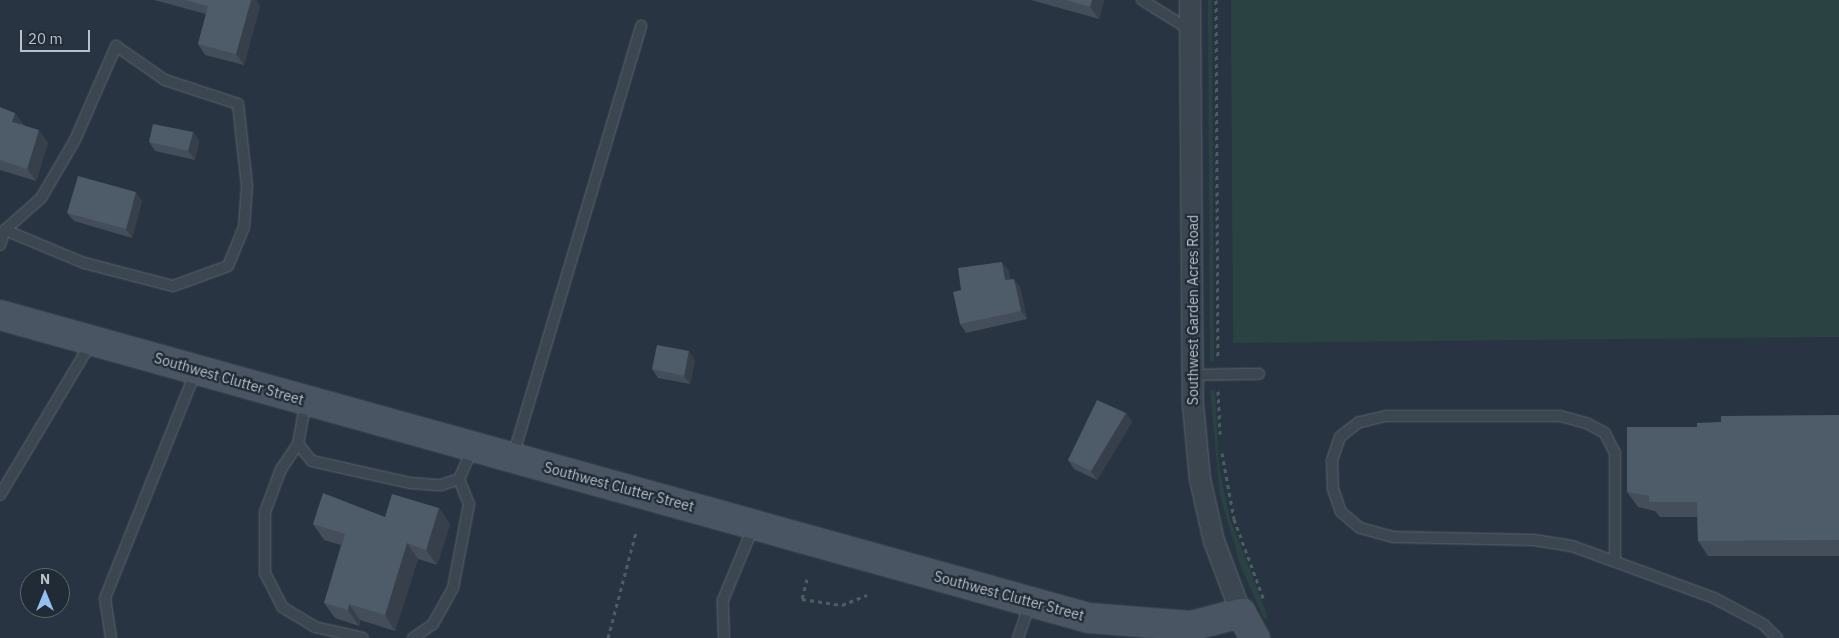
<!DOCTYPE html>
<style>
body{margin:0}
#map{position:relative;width:1839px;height:638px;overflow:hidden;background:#283441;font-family:"IBM Plex Sans",sans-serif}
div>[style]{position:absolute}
.green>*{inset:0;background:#2b4243}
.path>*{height:3px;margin-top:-1.5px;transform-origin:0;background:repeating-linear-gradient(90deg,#4a5f61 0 4px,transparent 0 8px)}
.roads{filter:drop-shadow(0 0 1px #5a646e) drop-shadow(0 0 1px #5a646e)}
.lane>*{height:10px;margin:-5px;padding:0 5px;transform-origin:5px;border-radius:5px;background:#3c4651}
.street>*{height:20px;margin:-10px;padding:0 10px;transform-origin:10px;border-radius:10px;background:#3c4651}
.secondary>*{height:28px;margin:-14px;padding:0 14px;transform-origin:14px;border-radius:14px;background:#4a5563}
.wall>*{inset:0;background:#434e5a}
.shaded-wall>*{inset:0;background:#37404a}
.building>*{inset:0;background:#4e5b69}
span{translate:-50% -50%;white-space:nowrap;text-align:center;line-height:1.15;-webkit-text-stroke:4.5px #202b36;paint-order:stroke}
.street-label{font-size:14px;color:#b9c1cb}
.north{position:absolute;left:20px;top:568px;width:50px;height:50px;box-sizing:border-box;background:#202b36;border:1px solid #5d6772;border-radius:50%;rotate:0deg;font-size:14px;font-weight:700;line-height:20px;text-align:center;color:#b9c1cb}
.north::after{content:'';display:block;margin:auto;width:18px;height:22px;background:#95bff3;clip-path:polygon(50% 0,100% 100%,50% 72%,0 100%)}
.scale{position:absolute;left:20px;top:30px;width:70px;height:22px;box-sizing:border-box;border:2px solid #b9c1cb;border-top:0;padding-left:6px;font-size:15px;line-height:18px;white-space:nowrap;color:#b9c1cb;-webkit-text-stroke:4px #202b36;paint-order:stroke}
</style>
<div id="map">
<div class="green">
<i style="clip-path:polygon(1208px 0,1212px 0,1214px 361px,1210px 361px)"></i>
<i style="clip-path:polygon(1231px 0,1839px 0,1839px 337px,1233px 343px)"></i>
<i style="clip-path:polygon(1210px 390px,1215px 390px,1219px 467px,1230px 519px,1268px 617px,1264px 619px,1241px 567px,1220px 496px)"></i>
</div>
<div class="path">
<i style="left:1216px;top:0;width:359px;rotate:89.7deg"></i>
<i style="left:1218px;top:391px;width:43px;rotate:87.3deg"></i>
<i style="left:1222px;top:453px;width:67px;rotate:79.7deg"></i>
<i style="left:1234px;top:519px;width:86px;rotate:69.7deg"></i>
<i style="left:807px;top:579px;width:21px;rotate:104deg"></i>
<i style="left:802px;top:599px;width:40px;rotate:8.5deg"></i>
<i style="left:842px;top:605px;width:27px;rotate:-22deg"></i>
<i style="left:608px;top:638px;width:110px;rotate:-75.2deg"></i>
</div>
<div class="roads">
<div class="lane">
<i style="left:1142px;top:0;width:57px;rotate:32deg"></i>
<i style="left:0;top:245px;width:16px;rotate:-72deg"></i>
<i style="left:5px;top:230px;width:48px;rotate:-41.6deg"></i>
<i style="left:41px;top:198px;width:67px;rotate:-59.6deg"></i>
<i style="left:75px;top:140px;width:103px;rotate:-66.4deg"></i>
<i style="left:116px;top:46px;width:60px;rotate:34.8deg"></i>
<i style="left:165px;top:80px;width:77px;rotate:18.2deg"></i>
<i style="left:238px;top:104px;width:82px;rotate:83.7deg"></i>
<i style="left:247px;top:186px;width:41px;rotate:94.2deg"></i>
<i style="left:244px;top:227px;width:42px;rotate:112.3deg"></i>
<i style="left:228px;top:266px;width:59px;rotate:160deg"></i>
<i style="left:173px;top:286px;width:92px;rotate:-165.5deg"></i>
<i style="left:84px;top:263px;width:86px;rotate:-157.3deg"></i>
<i style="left:1192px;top:375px;width:67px;rotate:-0.9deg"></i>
<i style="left:306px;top:401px;width:44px;rotate:100.5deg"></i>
<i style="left:298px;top:444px;width:30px;rotate:124deg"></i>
<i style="left:281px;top:469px;width:46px;rotate:110.4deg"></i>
<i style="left:265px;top:512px;width:61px;rotate:90deg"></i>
<i style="left:265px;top:573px;width:38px;rotate:63deg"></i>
<i style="left:282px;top:607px;width:39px;rotate:31deg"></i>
<i style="left:315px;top:627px;width:49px;rotate:12.9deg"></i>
<i style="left:298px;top:444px;width:22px;rotate:51deg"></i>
<i style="left:312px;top:461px;width:100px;rotate:12.7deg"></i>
<i style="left:410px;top:483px;width:31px;rotate:4deg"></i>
<i style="left:441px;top:485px;width:19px;rotate:-18deg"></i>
<i style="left:513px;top:456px;width:449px;rotate:-73.4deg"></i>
<i style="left:0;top:495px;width:179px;rotate:-59.1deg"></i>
<i style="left:1615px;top:560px;width:107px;rotate:-90deg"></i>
<i style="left:1615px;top:453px;width:22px;rotate:-117deg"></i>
<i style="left:1605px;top:433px;width:21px;rotate:-152deg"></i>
<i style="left:1586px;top:423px;width:27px;rotate:-165deg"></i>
<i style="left:1560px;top:416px;width:174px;rotate:180deg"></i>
<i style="left:1386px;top:416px;width:28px;rotate:167deg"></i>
<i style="left:1359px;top:422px;width:24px;rotate:142deg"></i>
<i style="left:1340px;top:437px;width:24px;rotate:109deg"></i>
<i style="left:1332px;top:460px;width:29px;rotate:88deg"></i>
<i style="left:1333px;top:489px;width:24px;rotate:71deg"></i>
<i style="left:1341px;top:512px;width:25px;rotate:40deg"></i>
<i style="left:1360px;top:528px;width:34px;rotate:15deg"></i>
<i style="left:1393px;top:537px;width:141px;rotate:1.2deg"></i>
<i style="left:1534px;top:540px;width:38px;rotate:9deg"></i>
<i style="left:1572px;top:546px;width:151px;rotate:20.1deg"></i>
<i style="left:1714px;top:598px;width:55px;rotate:28deg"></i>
<i style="left:1763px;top:624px;width:20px;rotate:45deg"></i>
<i style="left:111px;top:638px;width:40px;rotate:-98.5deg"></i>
<i style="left:105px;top:598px;width:245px;rotate:-68.2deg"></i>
<i style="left:413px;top:638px;width:24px;rotate:-35deg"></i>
<i style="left:433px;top:624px;width:41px;rotate:-60.9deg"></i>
<i style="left:453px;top:588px;width:86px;rotate:-79.2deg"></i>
<i style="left:469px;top:504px;width:27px;rotate:-112deg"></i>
<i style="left:459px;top:479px;width:34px;rotate:-66deg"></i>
<i style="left:724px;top:638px;width:38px;rotate:-92deg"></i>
<i style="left:723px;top:600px;width:81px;rotate:-67.5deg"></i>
<i style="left:1018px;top:638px;width:36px;rotate:-71deg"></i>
</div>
<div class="street">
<i style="left:1190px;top:0;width:405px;rotate:89.6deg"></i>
<i style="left:1193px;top:405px;width:74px;rotate:84.6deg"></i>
<i style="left:1200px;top:479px;width:64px;rotate:77.3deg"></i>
<i style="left:1214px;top:541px;width:77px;rotate:69.4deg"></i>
</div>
<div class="secondary">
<i style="left:0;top:315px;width:1130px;rotate:15.55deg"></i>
<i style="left:1089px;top:618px;width:102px;rotate:4.5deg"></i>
<i style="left:1191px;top:626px;width:52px;rotate:-14.6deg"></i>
<i style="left:1241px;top:613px;width:29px;rotate:61deg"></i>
</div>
</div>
<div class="wall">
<i style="clip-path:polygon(154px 0,256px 0,260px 6px,244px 65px,205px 55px,198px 44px,206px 14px)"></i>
<i style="clip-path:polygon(1031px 0,1104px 0,1099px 19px)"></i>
<i style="clip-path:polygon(0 107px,48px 143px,36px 181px,0 170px)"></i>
<i style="clip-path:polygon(193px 132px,199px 141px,195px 160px,155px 151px,149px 142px)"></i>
<i style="clip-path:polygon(142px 201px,132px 238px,74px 221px,67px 213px)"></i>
<i style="clip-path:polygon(1009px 271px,1010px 279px,1020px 287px,1027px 319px,966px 333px,960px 324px,961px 290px)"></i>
<i style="clip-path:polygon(695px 360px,690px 384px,658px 378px,652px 369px)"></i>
<i style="clip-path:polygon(1126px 413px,1132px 422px,1097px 480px,1074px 469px,1068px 460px)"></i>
<i style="clip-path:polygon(1839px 415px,1839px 556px,1708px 556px,1698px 541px,1697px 517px,1660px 517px,1655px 511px,1638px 507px,1627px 492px,1697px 427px,1721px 422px)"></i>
<i style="clip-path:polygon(439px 508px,450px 524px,437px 565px,418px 559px,395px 631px,360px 620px,359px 626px,335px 618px,324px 603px,341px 545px,324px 540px,313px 524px,385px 517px)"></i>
</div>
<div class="shaded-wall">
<i style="clip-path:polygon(251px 0,256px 0,260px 6px,244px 65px,236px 54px)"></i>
<i style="clip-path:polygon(1092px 0,1104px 0,1099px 19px,1090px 7px)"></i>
<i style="clip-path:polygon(15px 113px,24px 125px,12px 122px)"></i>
<i style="clip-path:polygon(39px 130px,48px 143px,36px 181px,27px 169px)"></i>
<i style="clip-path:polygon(193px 132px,199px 141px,195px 160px,188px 151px)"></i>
<i style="clip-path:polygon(136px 192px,142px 201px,132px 238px,126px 229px)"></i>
<i style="clip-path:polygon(1002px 262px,1009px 271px,1011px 289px,1005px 280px)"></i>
<i style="clip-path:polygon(1014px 279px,1020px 287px,1027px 319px,1021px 311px)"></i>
<i style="clip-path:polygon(689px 351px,695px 360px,690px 384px,684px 376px)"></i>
<i style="clip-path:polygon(1126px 413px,1132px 422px,1097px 480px,1091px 471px)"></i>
<i style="clip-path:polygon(439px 508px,450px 524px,437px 565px,426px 550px)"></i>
<i style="clip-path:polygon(407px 543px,418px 559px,395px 631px,385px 615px)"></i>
<i style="clip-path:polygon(349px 604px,360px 620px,359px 626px,348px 610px)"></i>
</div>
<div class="building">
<i style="clip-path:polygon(185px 0,251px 0,236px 54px,198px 44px,208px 6px)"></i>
<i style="clip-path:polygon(1066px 0,1092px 0,1090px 7px)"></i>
<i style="clip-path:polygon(0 107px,15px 113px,12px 122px,39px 130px,27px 169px,0 160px)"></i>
<i style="clip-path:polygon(153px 124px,193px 132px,188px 151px,149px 142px)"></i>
<i style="clip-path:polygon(78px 176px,136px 192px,126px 229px,67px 213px)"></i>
<i style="clip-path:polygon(1002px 262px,1005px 280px,1014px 279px,1021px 311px,960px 324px,953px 292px,961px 290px,958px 268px)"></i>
<i style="clip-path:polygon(657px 345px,689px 351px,684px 376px,652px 369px)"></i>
<i style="clip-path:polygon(1097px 400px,1126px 413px,1091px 471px,1068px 460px)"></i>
<i style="clip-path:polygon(1839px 415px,1839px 540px,1698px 541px,1697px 502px,1649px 502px,1649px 496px,1627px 492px,1627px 427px,1697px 427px,1697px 423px,1721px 422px,1721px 416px)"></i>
<i style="clip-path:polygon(323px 493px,385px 517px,392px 494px,439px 508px,426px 550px,407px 543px,385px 615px,349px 604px,348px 610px,324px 603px,345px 534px,313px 524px)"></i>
</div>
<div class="street-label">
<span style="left:1193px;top:310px;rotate:-90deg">Southwest Garden Acres Road</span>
<span style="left:229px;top:379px;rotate:16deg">Southwest Clutter Street</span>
<span style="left:619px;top:487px;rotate:15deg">Southwest Clutter Street</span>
<span style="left:1009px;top:596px;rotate:15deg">Southwest Clutter Street</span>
</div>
<div class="north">N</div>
<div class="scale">20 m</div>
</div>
